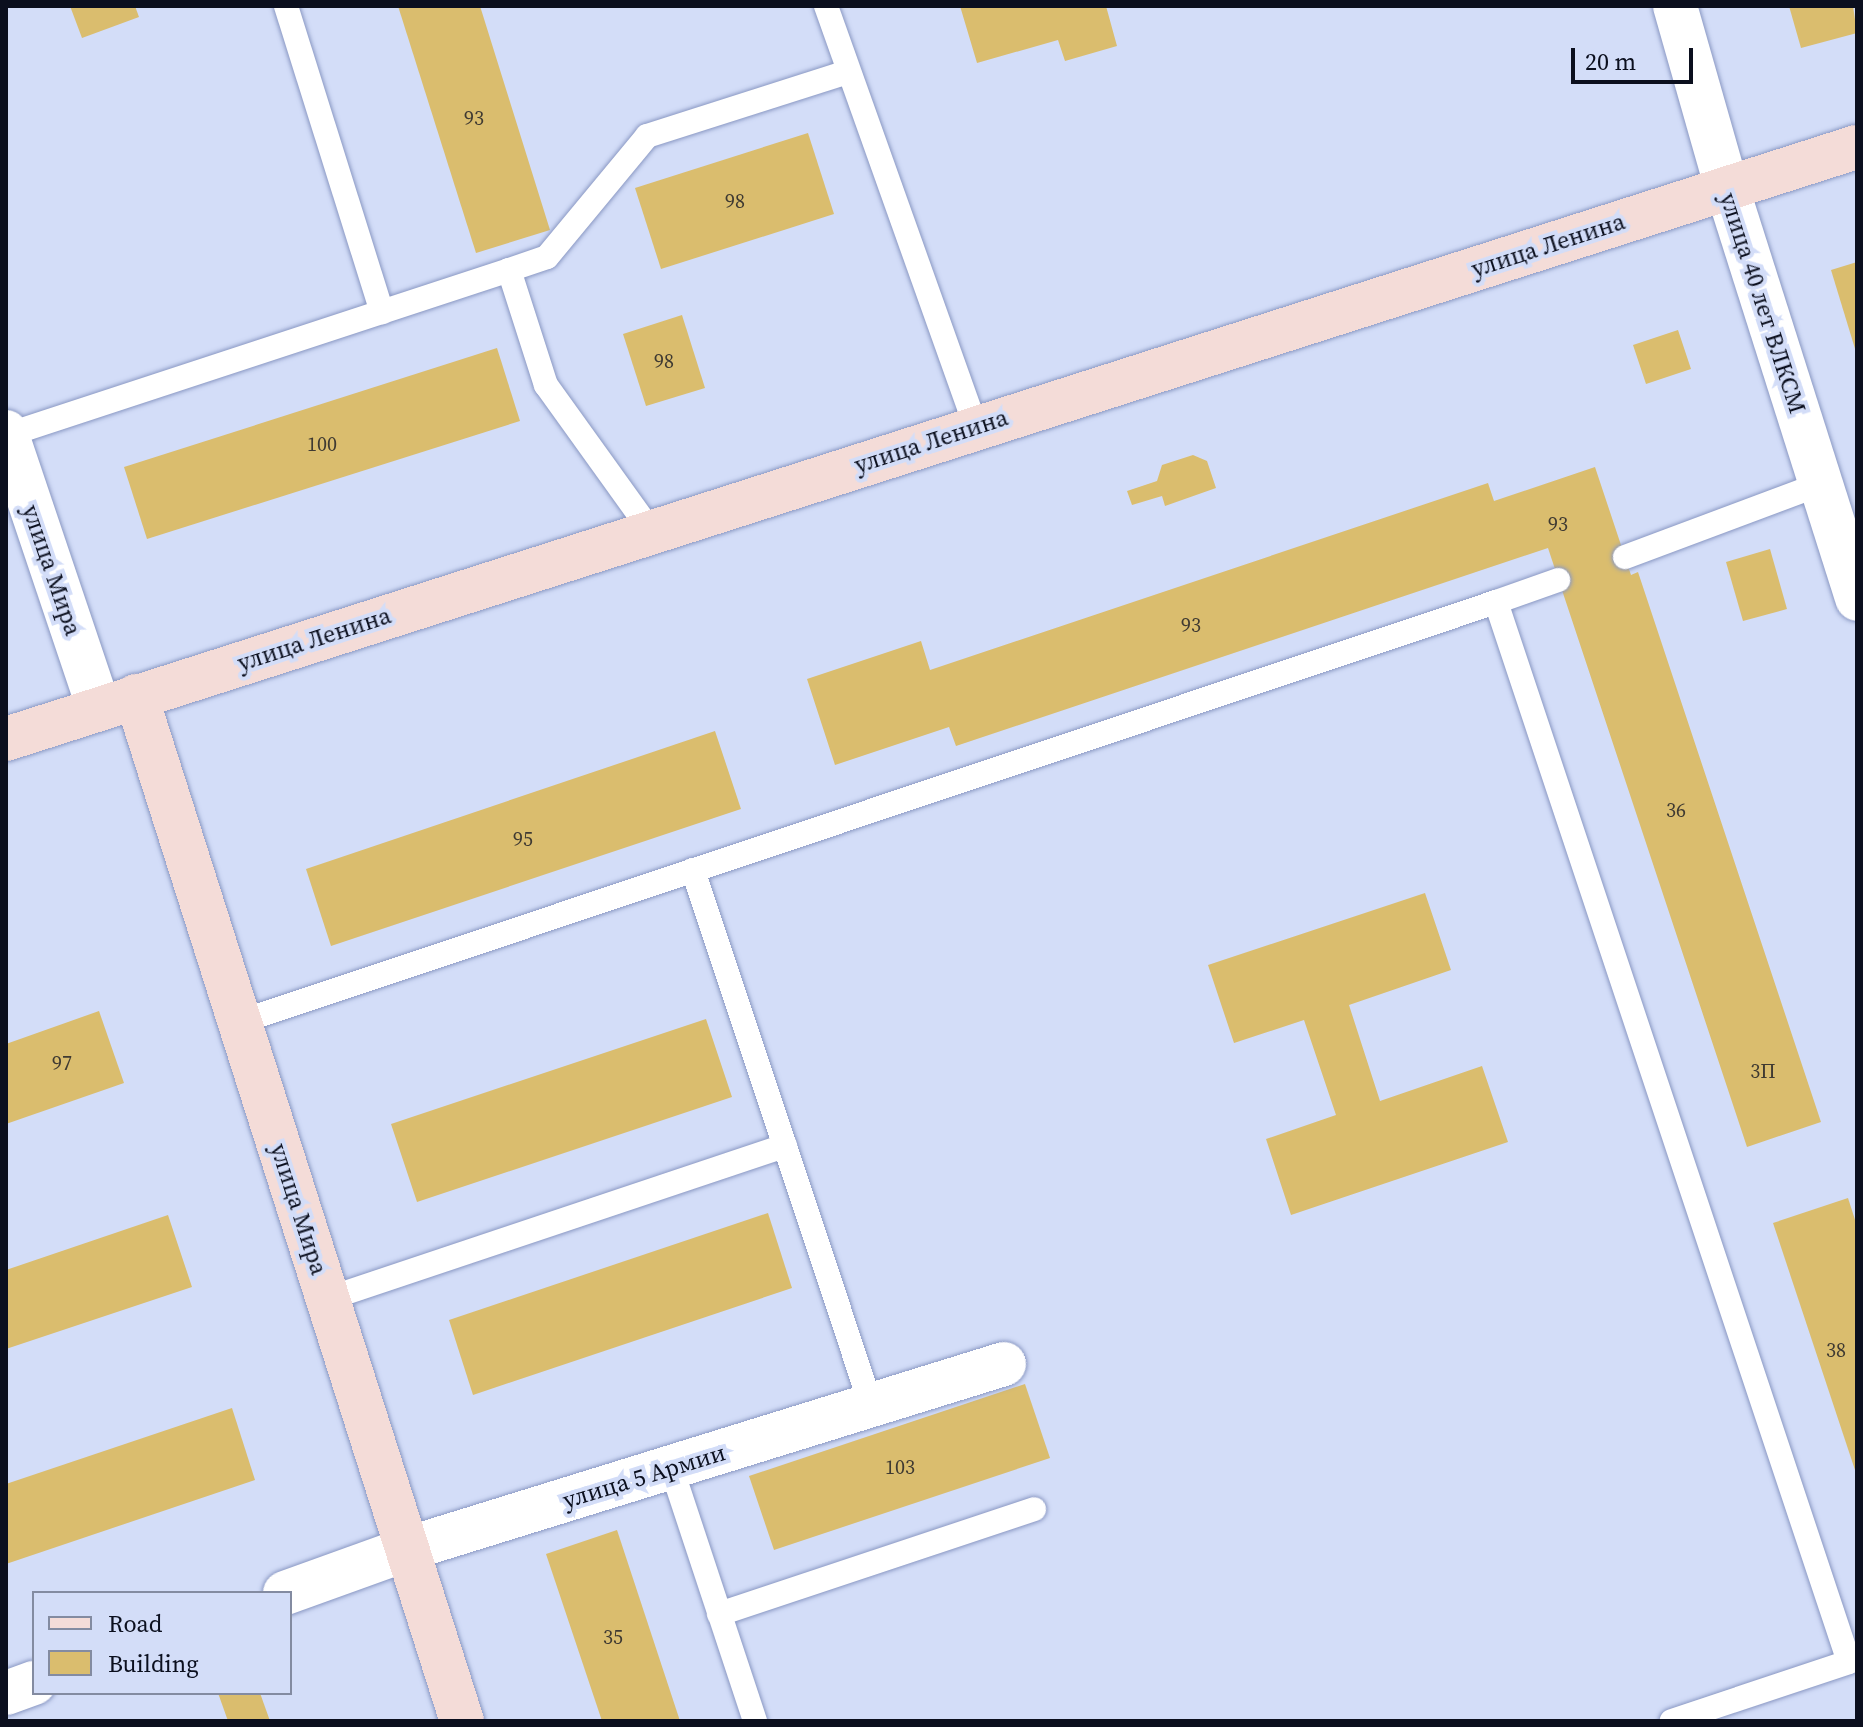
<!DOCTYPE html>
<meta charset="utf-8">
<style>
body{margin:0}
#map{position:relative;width:1863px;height:1727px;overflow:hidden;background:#d3ddf8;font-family:"Source Serif 4",serif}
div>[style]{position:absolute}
.building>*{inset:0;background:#dabd6e}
.roads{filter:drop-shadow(0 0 2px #8a98c3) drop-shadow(0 0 2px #8a98c3)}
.service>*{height:24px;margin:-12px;padding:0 12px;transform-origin:12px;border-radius:12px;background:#fff}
.minor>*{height:44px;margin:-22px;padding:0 22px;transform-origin:22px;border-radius:22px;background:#fff}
.tertiary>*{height:44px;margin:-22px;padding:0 22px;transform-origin:22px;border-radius:22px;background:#fff}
.secondary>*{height:44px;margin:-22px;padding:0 22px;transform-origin:22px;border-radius:22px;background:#f4dcd8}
span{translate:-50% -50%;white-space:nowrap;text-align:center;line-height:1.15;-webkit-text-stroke:8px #d3ddf8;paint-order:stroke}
.number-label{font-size:20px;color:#3f3a32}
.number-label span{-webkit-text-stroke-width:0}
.street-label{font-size:24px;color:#0b0f1e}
.frame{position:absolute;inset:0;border:8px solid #0b0f1e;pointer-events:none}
.legend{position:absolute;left:32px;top:1591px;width:260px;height:104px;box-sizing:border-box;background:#d3ddf8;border:2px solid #838ba1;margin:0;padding:10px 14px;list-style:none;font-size:24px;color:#0b0f1e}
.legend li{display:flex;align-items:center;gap:16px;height:40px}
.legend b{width:40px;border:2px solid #838ba1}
.scale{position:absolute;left:1571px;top:48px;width:122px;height:36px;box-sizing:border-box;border:4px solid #0b0f1e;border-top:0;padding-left:10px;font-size:24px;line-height:28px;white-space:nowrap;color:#0b0f1e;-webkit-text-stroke:6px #d3ddf8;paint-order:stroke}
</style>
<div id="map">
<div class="building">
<i style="clip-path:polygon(70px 6px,135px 6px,139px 17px,82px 38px)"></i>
<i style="clip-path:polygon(398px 6px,480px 6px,550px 230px,476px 253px)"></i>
<i style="clip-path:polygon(960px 6px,1106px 6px,1117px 46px,1065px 61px,1058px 40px,977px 63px)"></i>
<i style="clip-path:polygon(1789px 6px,1853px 6px,1857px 33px,1801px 48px)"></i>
<i style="clip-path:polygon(808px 133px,834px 214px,661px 269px,635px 188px)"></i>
<i style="clip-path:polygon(1857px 262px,1857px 352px,1856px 352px,1831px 270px)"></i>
<i style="clip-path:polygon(682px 315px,705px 388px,646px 406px,623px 334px)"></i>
<i style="clip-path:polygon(1678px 330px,1691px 369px,1646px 384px,1633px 345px)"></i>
<i style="clip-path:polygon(497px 348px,520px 421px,147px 539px,124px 467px)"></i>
<i style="clip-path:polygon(1193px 455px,1207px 461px,1216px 488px,1165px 506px,1162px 496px,1132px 505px,1127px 491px,1157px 481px,1162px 465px)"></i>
<i style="clip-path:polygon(1595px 467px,1631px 575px,1638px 572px,1821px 1122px,1747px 1147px,1548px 548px,956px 746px,949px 727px,835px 765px,807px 679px,921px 641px,930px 670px,1488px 483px,1494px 501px)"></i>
<i style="clip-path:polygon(1770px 549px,1787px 609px,1743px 621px,1726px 562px)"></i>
<i style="clip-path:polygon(715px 731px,741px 809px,331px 946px,306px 869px)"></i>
<i style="clip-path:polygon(1425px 893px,1451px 970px,1349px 1005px,1380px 1101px,1482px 1066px,1508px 1142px,1291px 1215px,1266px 1139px,1336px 1115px,1304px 1020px,1234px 1043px,1208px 965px)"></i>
<i style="clip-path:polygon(99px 1011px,124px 1083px,6px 1124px,6px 1044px)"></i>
<i style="clip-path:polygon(706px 1019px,732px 1097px,417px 1202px,391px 1124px)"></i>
<i style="clip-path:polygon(1848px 1198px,1857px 1226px,1856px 1473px,1773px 1223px)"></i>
<i style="clip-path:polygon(768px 1213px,792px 1288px,473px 1395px,449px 1320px)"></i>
<i style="clip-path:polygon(168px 1215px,192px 1287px,6px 1349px,6px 1270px)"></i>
<i style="clip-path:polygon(1025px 1384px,1050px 1458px,774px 1550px,749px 1476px)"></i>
<i style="clip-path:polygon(232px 1408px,255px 1480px,6px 1564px,6px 1484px)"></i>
<i style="clip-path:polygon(617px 1530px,680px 1721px,602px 1721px,546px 1554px)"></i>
<i style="clip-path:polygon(218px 1693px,260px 1693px,270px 1721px,228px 1721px)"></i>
</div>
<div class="roads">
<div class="service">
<i style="left:286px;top:6px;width:321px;rotate:72.6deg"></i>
<i style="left:826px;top:6px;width:447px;rotate:70.4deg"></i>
<i style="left:509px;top:270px;width:40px;rotate:-18.9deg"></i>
<i style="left:547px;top:257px;width:157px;rotate:-50.4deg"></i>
<i style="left:647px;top:136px;width:210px;rotate:-17.7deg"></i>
<i style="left:7px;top:435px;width:528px;rotate:-18.19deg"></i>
<i style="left:509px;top:270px;width:121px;rotate:72.2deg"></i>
<i style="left:546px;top:385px;width:180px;rotate:54.3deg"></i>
<i style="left:1625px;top:557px;width:208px;rotate:-20.5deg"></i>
<i style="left:1496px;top:602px;width:66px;rotate:-19.5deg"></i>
<i style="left:693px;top:870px;width:564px;rotate:71.6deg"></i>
<i style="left:240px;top:1022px;width:1324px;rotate:-18.49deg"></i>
<i style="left:1496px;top:602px;width:1117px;rotate:71.58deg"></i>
<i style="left:1849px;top:1662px;width:187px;rotate:161.6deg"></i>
<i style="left:327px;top:1299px;width:483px;rotate:-18.5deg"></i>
<i style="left:671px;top:1467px;width:268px;rotate:71.7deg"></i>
<i style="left:719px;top:1614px;width:332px;rotate:-18.4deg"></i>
</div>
<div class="minor">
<i style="left:1727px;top:188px;width:431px;rotate:72.4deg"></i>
<i style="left:6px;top:432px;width:291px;rotate:71.4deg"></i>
<i style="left:285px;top:1593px;width:130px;rotate:-19.8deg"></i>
<i style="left:407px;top:1549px;width:625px;rotate:-17.22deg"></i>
<i style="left:6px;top:1693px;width:30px;rotate:-20deg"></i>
</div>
<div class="tertiary">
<i style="left:1675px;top:6px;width:189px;rotate:74.1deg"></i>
</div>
<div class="secondary">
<i style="left:136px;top:696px;width:1076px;rotate:72.36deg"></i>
<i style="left:6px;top:739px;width:1943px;rotate:-17.74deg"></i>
</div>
</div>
<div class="number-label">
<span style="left:474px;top:118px">93</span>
<span style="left:735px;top:201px">98</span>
<span style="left:664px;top:361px">98</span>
<span style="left:322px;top:444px">100</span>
<span style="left:1558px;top:524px">93</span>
<span style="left:1191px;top:625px">93</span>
<span style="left:1676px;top:810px">36</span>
<span style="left:523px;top:839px">95</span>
<span style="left:62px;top:1063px">97</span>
<span style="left:1763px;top:1071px">3П</span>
<span style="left:1836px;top:1350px">38</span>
<span style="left:900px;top:1467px">103</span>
<span style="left:613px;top:1637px">35</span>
</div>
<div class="street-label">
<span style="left:1548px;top:245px;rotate:-18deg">улица Ленина</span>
<span style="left:1763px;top:303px;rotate:72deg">улица 40 лет ВЛКСМ</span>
<span style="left:931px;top:441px;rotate:-18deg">улица Ленина</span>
<span style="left:52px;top:570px;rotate:71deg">улица Мира</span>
<span style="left:314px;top:639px;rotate:-18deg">улица Ленина</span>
<span style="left:299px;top:1209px;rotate:72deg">улица Мира</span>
<span style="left:644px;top:1476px;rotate:-17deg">улица 5 Армии</span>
</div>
<div class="frame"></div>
<ul class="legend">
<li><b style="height:10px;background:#f4dcd8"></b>Road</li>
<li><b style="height:22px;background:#dabd6e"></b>Building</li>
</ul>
<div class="scale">20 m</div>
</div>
